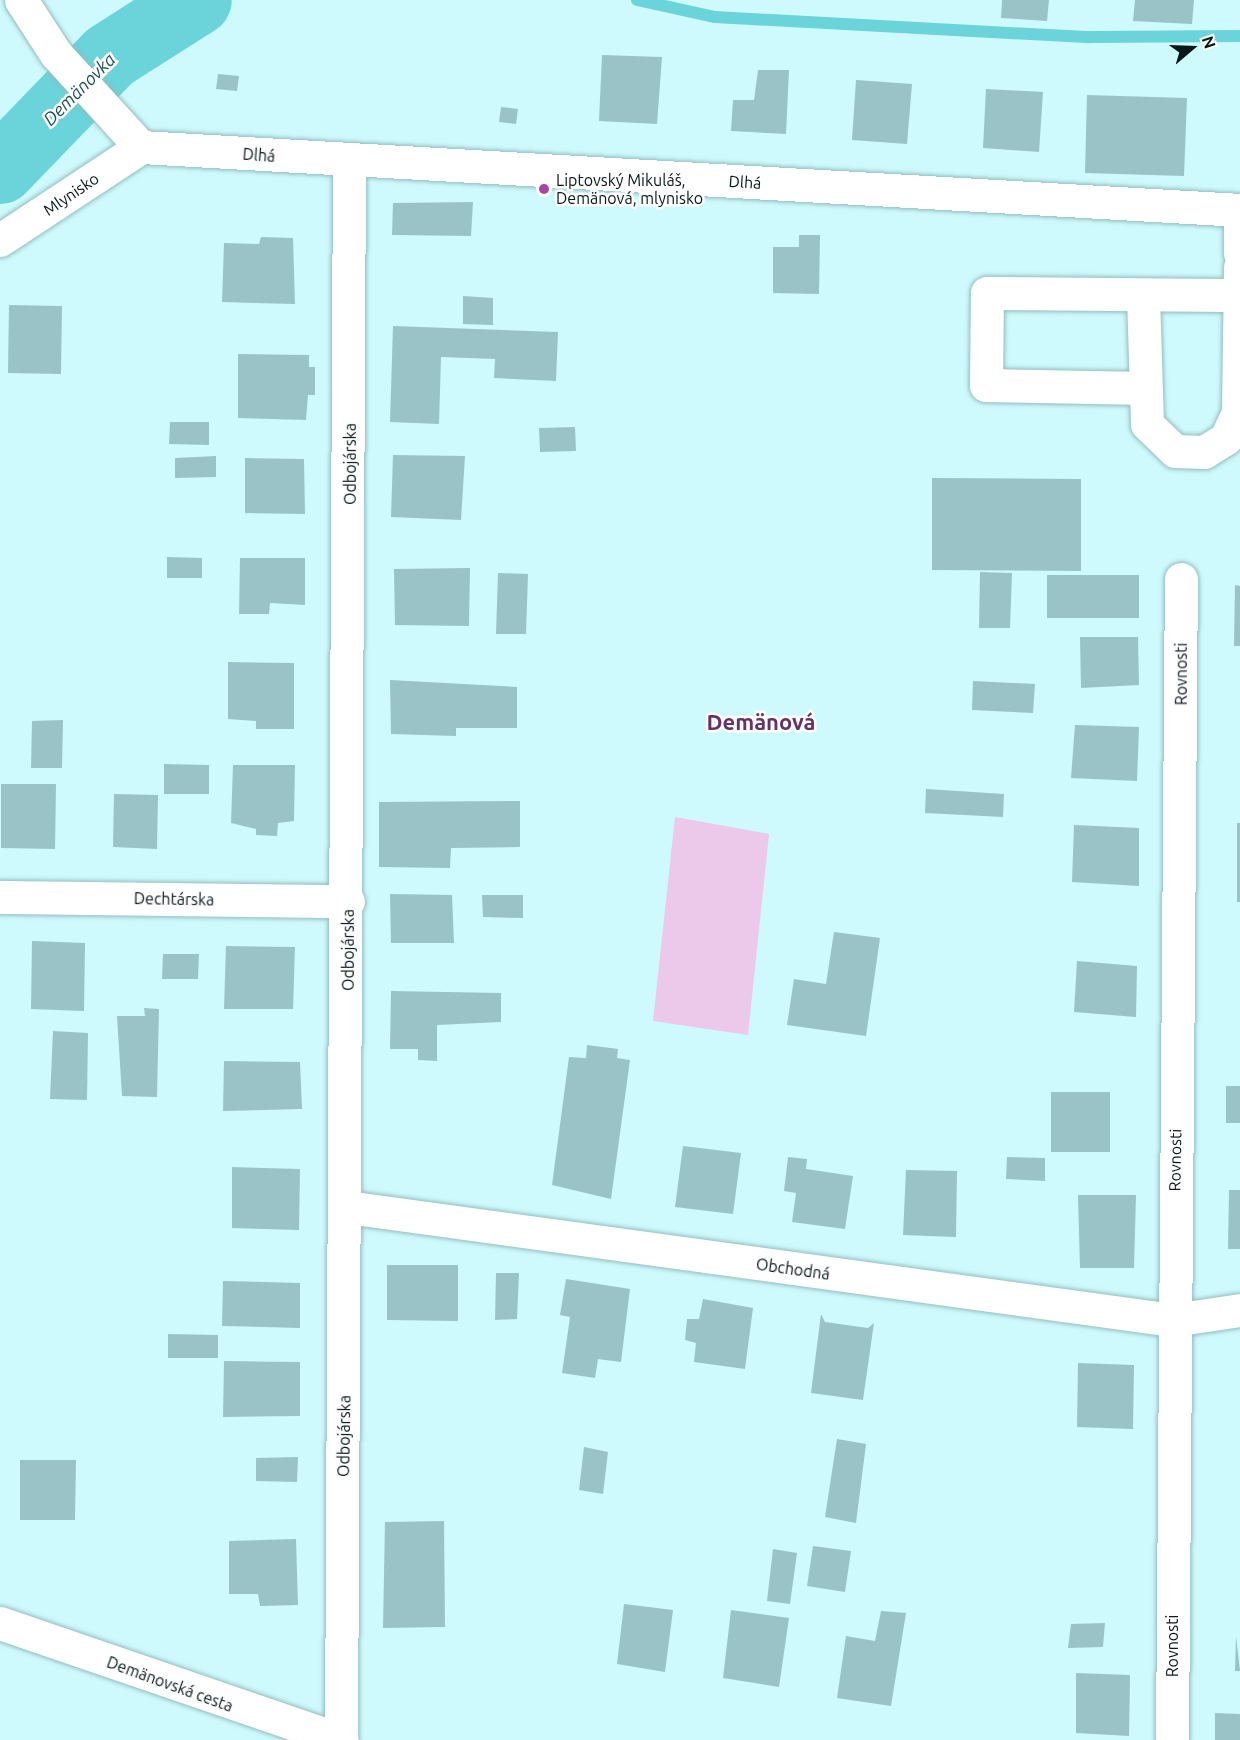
<!DOCTYPE html>
<meta charset="utf-8">
<style>
body{margin:0}
#map{position:relative;width:1240px;height:1740px;overflow:hidden;background:#cffafd;font-family:Ubuntu,sans-serif}
div>[style]{position:absolute}
.green>*{inset:0;background:#ecc8ea}
.stream>*{height:12px;margin:-6px;padding:0 6px;transform-origin:6px;border-radius:6px;background:#6bd3da}
.river>*{height:69px;margin:-34.5px;padding:0 34.5px;transform-origin:34.5px;border-radius:34.5px;background:#6bd3da}
.building>*{inset:0;background:#99c3c6}
.roads{filter:drop-shadow(0 0 2px #93bdbf) drop-shadow(0 0 2px #93bdbf)}
.minor>*{height:33px;margin:-16.5px;padding:0 16.5px;transform-origin:16.5px;border-radius:16.5px;background:#fff}
.major>*{height:33px;margin:-16.5px;padding:0 16.5px;transform-origin:16.5px;border-radius:16.5px;background:#fff}
.dots>*{width:16px;height:16px;translate:-50% -50%;box-sizing:border-box;border:3px solid #fefefe;border-radius:50%}
span{translate:-50% -50%;white-space:nowrap;text-align:center;line-height:1.15;-webkit-text-stroke:5px #fefefe;paint-order:stroke}
.street-label{font-size:16px;color:#081819}
.poi-label{font-size:16px;color:#081819}
.left{translate:0 -50%;text-align:left}
.water-label{font-size:18px;color:#225154;font-style:italic}
.district-label{font-size:22px;color:#653365;font-weight:700}
.north{position:absolute;left:1162px;top:18px;width:60px;height:60px;-webkit-text-stroke:4px #fefefe;paint-order:stroke;rotate:71deg;font-size:16px;font-weight:700;line-height:24px;text-align:center;color:#081819}
.north::after{content:'';display:block;margin:auto;width:21px;height:27px;background:#081819;clip-path:polygon(50% 0,100% 100%,50% 72%,0 100%)}
</style>
<div id="map">
<div class="green">
<i style="clip-path:polygon(675px 817px,769px 834px,748px 1035px,653px 1021px)"></i>
</div>
<div class="stream">
<i style="left:637px;top:0;width:80px;rotate:12.3deg"></i>
<i style="left:715px;top:17px;width:376px;rotate:3.1deg"></i>
<i style="left:1090px;top:37px;width:150px;rotate:-0.4deg"></i>
</div>
<div class="river">
<i style="left:0;top:169px;width:157px;rotate:-46deg"></i>
<i style="left:109px;top:56px;width:104px;rotate:-32.5deg"></i>
</div>
<div class="building">
<i style="clip-path:polygon(1002px 0,1049px 0,1047px 21px,1001px 18px)"></i>
<i style="clip-path:polygon(1135px 0,1194px 0,1192px 24px,1133px 21px)"></i>
<i style="clip-path:polygon(602px 55px,662px 57px,657px 124px,599px 121px)"></i>
<i style="clip-path:polygon(758px 70px,789px 70px,786px 134px,731px 131px,733px 100px,754px 100px)"></i>
<i style="clip-path:polygon(218px 74px,239px 76px,237px 91px,216px 89px)"></i>
<i style="clip-path:polygon(856px 80px,912px 84px,907px 144px,852px 140px)"></i>
<i style="clip-path:polygon(986px 89px,1043px 92px,1039px 152px,983px 148px)"></i>
<i style="clip-path:polygon(1087px 95px,1187px 98px,1184px 176px,1085px 173px)"></i>
<i style="clip-path:polygon(501px 107px,518px 109px,516px 124px,499px 122px)"></i>
<i style="clip-path:polygon(473px 202px,471px 236px,392px 235px,393px 203px)"></i>
<i style="clip-path:polygon(799px 235px,820px 235px,819px 294px,773px 293px,773px 247px,799px 247px)"></i>
<i style="clip-path:polygon(261px 237px,293px 238px,295px 304px,222px 302px,224px 243px,259px 244px)"></i>
<i style="clip-path:polygon(463px 296px,493px 298px,493px 325px,463px 324px)"></i>
<i style="clip-path:polygon(9px 305px,62px 306px,61px 374px,8px 373px)"></i>
<i style="clip-path:polygon(393px 326px,558px 332px,556px 381px,494px 378px,495px 359px,441px 357px,439px 424px,390px 422px)"></i>
<i style="clip-path:polygon(238px 354px,309px 355px,309px 367px,315px 367px,315px 395px,308px 395px,306px 420px,238px 418px)"></i>
<i style="clip-path:polygon(170px 422px,209px 422px,209px 445px,169px 444px)"></i>
<i style="clip-path:polygon(575px 427px,576px 451px,540px 452px,539px 428px)"></i>
<i style="clip-path:polygon(393px 455px,465px 456px,461px 520px,391px 517px)"></i>
<i style="clip-path:polygon(216px 456px,216px 477px,175px 478px,175px 458px)"></i>
<i style="clip-path:polygon(245px 458px,304px 459px,305px 514px,245px 513px)"></i>
<i style="clip-path:polygon(932px 478px,1081px 479px,1081px 571px,932px 570px)"></i>
<i style="clip-path:polygon(167px 557px,202px 558px,202px 578px,167px 578px)"></i>
<i style="clip-path:polygon(240px 558px,305px 558px,305px 605px,270px 603px,269px 614px,239px 614px)"></i>
<i style="clip-path:polygon(470px 568px,469px 626px,395px 625px,394px 569px)"></i>
<i style="clip-path:polygon(980px 572px,1012px 573px,1010px 628px,979px 628px)"></i>
<i style="clip-path:polygon(498px 573px,528px 574px,526px 634px,496px 634px)"></i>
<i style="clip-path:polygon(1047px 575px,1139px 575px,1139px 618px,1047px 618px)"></i>
<i style="clip-path:polygon(1235px 585px,1240px 586px,1240px 646px,1234px 646px)"></i>
<i style="clip-path:polygon(1080px 637px,1138px 637px,1139px 685px,1081px 688px)"></i>
<i style="clip-path:polygon(228px 662px,294px 663px,294px 729px,256px 729px,256px 721px,228px 719px)"></i>
<i style="clip-path:polygon(390px 680px,517px 687px,517px 728px,456px 728px,456px 736px,391px 734px)"></i>
<i style="clip-path:polygon(973px 681px,1035px 684px,1033px 713px,972px 710px)"></i>
<i style="clip-path:polygon(63px 720px,62px 768px,31px 768px,32px 721px)"></i>
<i style="clip-path:polygon(1075px 725px,1139px 727px,1137px 781px,1071px 778px)"></i>
<i style="clip-path:polygon(164px 764px,209px 765px,209px 794px,164px 794px)"></i>
<i style="clip-path:polygon(233px 765px,295px 765px,294px 821px,278px 823px,277px 836px,256px 835px,256px 829px,231px 823px)"></i>
<i style="clip-path:polygon(1px 784px,56px 784px,55px 849px,1px 848px)"></i>
<i style="clip-path:polygon(926px 789px,1004px 794px,1003px 817px,925px 813px)"></i>
<i style="clip-path:polygon(114px 794px,158px 795px,157px 849px,113px 847px)"></i>
<i style="clip-path:polygon(520px 801px,520px 847px,451px 848px,450px 868px,379px 867px,379px 802px)"></i>
<i style="clip-path:polygon(1237px 823px,1240px 823px,1240px 902px,1237px 902px)"></i>
<i style="clip-path:polygon(1074px 825px,1139px 828px,1139px 886px,1072px 882px)"></i>
<i style="clip-path:polygon(390px 894px,452px 895px,454px 943px,391px 943px)"></i>
<i style="clip-path:polygon(482px 895px,523px 895px,523px 918px,483px 917px)"></i>
<i style="clip-path:polygon(834px 932px,880px 938px,866px 1036px,787px 1025px,794px 979px,826px 984px)"></i>
<i style="clip-path:polygon(32px 941px,85px 943px,84px 1011px,31px 1009px)"></i>
<i style="clip-path:polygon(226px 946px,295px 947px,293px 1009px,224px 1009px)"></i>
<i style="clip-path:polygon(163px 954px,199px 954px,198px 979px,162px 979px)"></i>
<i style="clip-path:polygon(1077px 961px,1137px 966px,1136px 1017px,1074px 1012px)"></i>
<i style="clip-path:polygon(391px 991px,501px 993px,501px 1022px,437px 1025px,437px 1061px,418px 1060px,418px 1049px,390px 1049px)"></i>
<i style="clip-path:polygon(144px 1008px,159px 1009px,157px 1097px,122px 1096px,117px 1016px,145px 1016px)"></i>
<i style="clip-path:polygon(53px 1031px,88px 1033px,87px 1100px,50px 1099px)"></i>
<i style="clip-path:polygon(587px 1045px,618px 1049px,617px 1058px,630px 1060px,611px 1199px,552px 1185px,569px 1057px,586px 1058px)"></i>
<i style="clip-path:polygon(224px 1061px,300px 1062px,302px 1109px,223px 1111px)"></i>
<i style="clip-path:polygon(1226px 1086px,1240px 1086px,1240px 1123px,1226px 1123px)"></i>
<i style="clip-path:polygon(1051px 1092px,1110px 1092px,1110px 1152px,1051px 1152px)"></i>
<i style="clip-path:polygon(683px 1146px,741px 1153px,733px 1214px,675px 1207px)"></i>
<i style="clip-path:polygon(788px 1157px,807px 1159px,806px 1169px,853px 1176px,845px 1229px,792px 1222px,796px 1193px,784px 1191px)"></i>
<i style="clip-path:polygon(1007px 1157px,1045px 1158px,1045px 1181px,1006px 1179px)"></i>
<i style="clip-path:polygon(232px 1167px,300px 1169px,299px 1230px,232px 1228px)"></i>
<i style="clip-path:polygon(906px 1170px,957px 1171px,956px 1237px,903px 1235px)"></i>
<i style="clip-path:polygon(1229px 1190px,1240px 1190px,1240px 1249px,1228px 1249px)"></i>
<i style="clip-path:polygon(1078px 1195px,1136px 1195px,1134px 1268px,1080px 1268px)"></i>
<i style="clip-path:polygon(387px 1265px,458px 1265px,458px 1321px,387px 1320px)"></i>
<i style="clip-path:polygon(496px 1273px,519px 1273px,517px 1319px,495px 1320px)"></i>
<i style="clip-path:polygon(566px 1279px,630px 1289px,621px 1362px,598px 1359px,595px 1378px,562px 1373px,570px 1317px,560px 1315px)"></i>
<i style="clip-path:polygon(223px 1281px,300px 1283px,300px 1328px,222px 1326px)"></i>
<i style="clip-path:polygon(703px 1299px,753px 1308px,745px 1369px,694px 1362px,696px 1343px,685px 1340px,687px 1319px,699px 1319px)"></i>
<i style="clip-path:polygon(821px 1314px,825px 1322px,868px 1328px,874px 1323px,863px 1400px,811px 1393px)"></i>
<i style="clip-path:polygon(168px 1334px,218px 1335px,218px 1358px,168px 1358px)"></i>
<i style="clip-path:polygon(224px 1361px,300px 1362px,300px 1416px,223px 1417px)"></i>
<i style="clip-path:polygon(1078px 1363px,1134px 1365px,1133px 1429px,1077px 1427px)"></i>
<i style="clip-path:polygon(837px 1439px,866px 1444px,856px 1523px,825px 1517px)"></i>
<i style="clip-path:polygon(584px 1447px,608px 1452px,603px 1494px,579px 1490px)"></i>
<i style="clip-path:polygon(298px 1457px,297px 1482px,256px 1481px,256px 1458px)"></i>
<i style="clip-path:polygon(20px 1460px,76px 1460px,75px 1520px,20px 1520px)"></i>
<i style="clip-path:polygon(444px 1521px,445px 1627px,383px 1628px,385px 1522px)"></i>
<i style="clip-path:polygon(296px 1539px,298px 1605px,260px 1606px,258px 1594px,229px 1594px,229px 1541px)"></i>
<i style="clip-path:polygon(813px 1546px,851px 1551px,845px 1592px,807px 1586px)"></i>
<i style="clip-path:polygon(773px 1549px,797px 1553px,790px 1604px,767px 1601px)"></i>
<i style="clip-path:polygon(624px 1604px,673px 1610px,665px 1672px,617px 1664px)"></i>
<i style="clip-path:polygon(731px 1610px,789px 1618px,779px 1687px,723px 1678px)"></i>
<i style="clip-path:polygon(881px 1611px,906px 1613px,891px 1706px,837px 1698px,846px 1636px,875px 1641px)"></i>
<i style="clip-path:polygon(1105px 1623px,1103px 1647px,1068px 1648px,1071px 1624px)"></i>
<i style="clip-path:polygon(1236px 1636px,1240px 1671px,1235px 1671px)"></i>
<i style="clip-path:polygon(1076px 1673px,1130px 1675px,1129px 1736px,1076px 1733px)"></i>
<i style="clip-path:polygon(1215px 1713px,1240px 1714px,1240px 1740px,1215px 1740px)"></i>
</div>
<div class="roads">
<div class="minor">
<i style="left:21px;top:0;width:64px;rotate:57.1deg"></i>
<i style="left:56px;top:54px;width:126px;rotate:47.6deg"></i>
<i style="left:141px;top:147px;width:1101px;rotate:3.28deg"></i>
<i style="left:1240px;top:210px;width:43px;rotate:90deg"></i>
<i style="left:0;top:240px;width:169px;rotate:-33.4deg"></i>
<i style="left:1143px;top:296px;width:128px;rotate:88.2deg"></i>
<i style="left:1147px;top:424px;width:39px;rotate:44deg"></i>
<i style="left:1175px;top:451px;width:29px;rotate:2deg"></i>
<i style="left:1204px;top:452px;width:26px;rotate:-32deg"></i>
<i style="left:1226px;top:438px;width:29px;rotate:-65deg"></i>
<i style="left:1238px;top:412px;width:145px;rotate:-89.2deg"></i>
<i style="left:1143px;top:388px;width:157px;rotate:-178.9deg"></i>
<i style="left:986px;top:385px;width:92px;rotate:-89.4deg"></i>
<i style="left:987px;top:293px;width:252px;rotate:0.5deg"></i>
<i style="left:0;top:897px;width:348px;rotate:0.7deg"></i>
<i style="left:347px;top:1207px;width:834px;rotate:7.79deg"></i>
<i style="left:1173px;top:1320px;width:68px;rotate:-8.5deg"></i>
<i style="left:341px;top:1740px;width:1579px;rotate:-89.71deg"></i>
<i style="left:1172px;top:1740px;width:1161px;rotate:-89.56deg"></i>
</div>
<div class="major">
<i style="left:0;top:1623px;width:361px;rotate:18.9deg"></i>
</div>
</div>
<div class="dots">
<i style="left:544px;top:189px;background:#a944a9"></i>
</div>
<div class="street-label">
<span style="left:259px;top:155px;rotate:4deg">Dlhá</span>
<span style="left:745px;top:182px;rotate:4deg">Dlhá</span>
<span style="left:71px;top:194px;rotate:-34deg">Mlynisko</span>
<span style="left:350px;top:464px;rotate:-90deg">Odbojárska</span>
<span style="left:1181px;top:674px;rotate:-90deg">Rovnosti</span>
<span style="left:174px;top:899px;rotate:1deg">Dechtárska</span>
<span style="left:348px;top:950px;rotate:-90deg">Odbojárska</span>
<span style="left:1175px;top:1160px;rotate:-89deg">Rovnosti</span>
<span style="left:793px;top:1269px;rotate:8deg">Obchodná</span>
<span style="left:344px;top:1436px;rotate:-89deg">Odbojárska</span>
<span style="left:1172px;top:1646px;rotate:-90deg">Rovnosti</span>
<span style="left:170px;top:1684px;rotate:20deg">Demänovská cesta</span>
</div>
<div class="poi-label">
<span class="left" style="left:556px;top:189px">Liptovský Mikuláš,<br>Demänová, mlynisko</span>
</div>
<div class="water-label">
<span style="left:79px;top:89px;rotate:-45deg">Demänovka</span>
</div>
<div class="district-label">
<span style="left:761px;top:722px">Demänová</span>
</div>
<div class="north">N</div>
</div>
